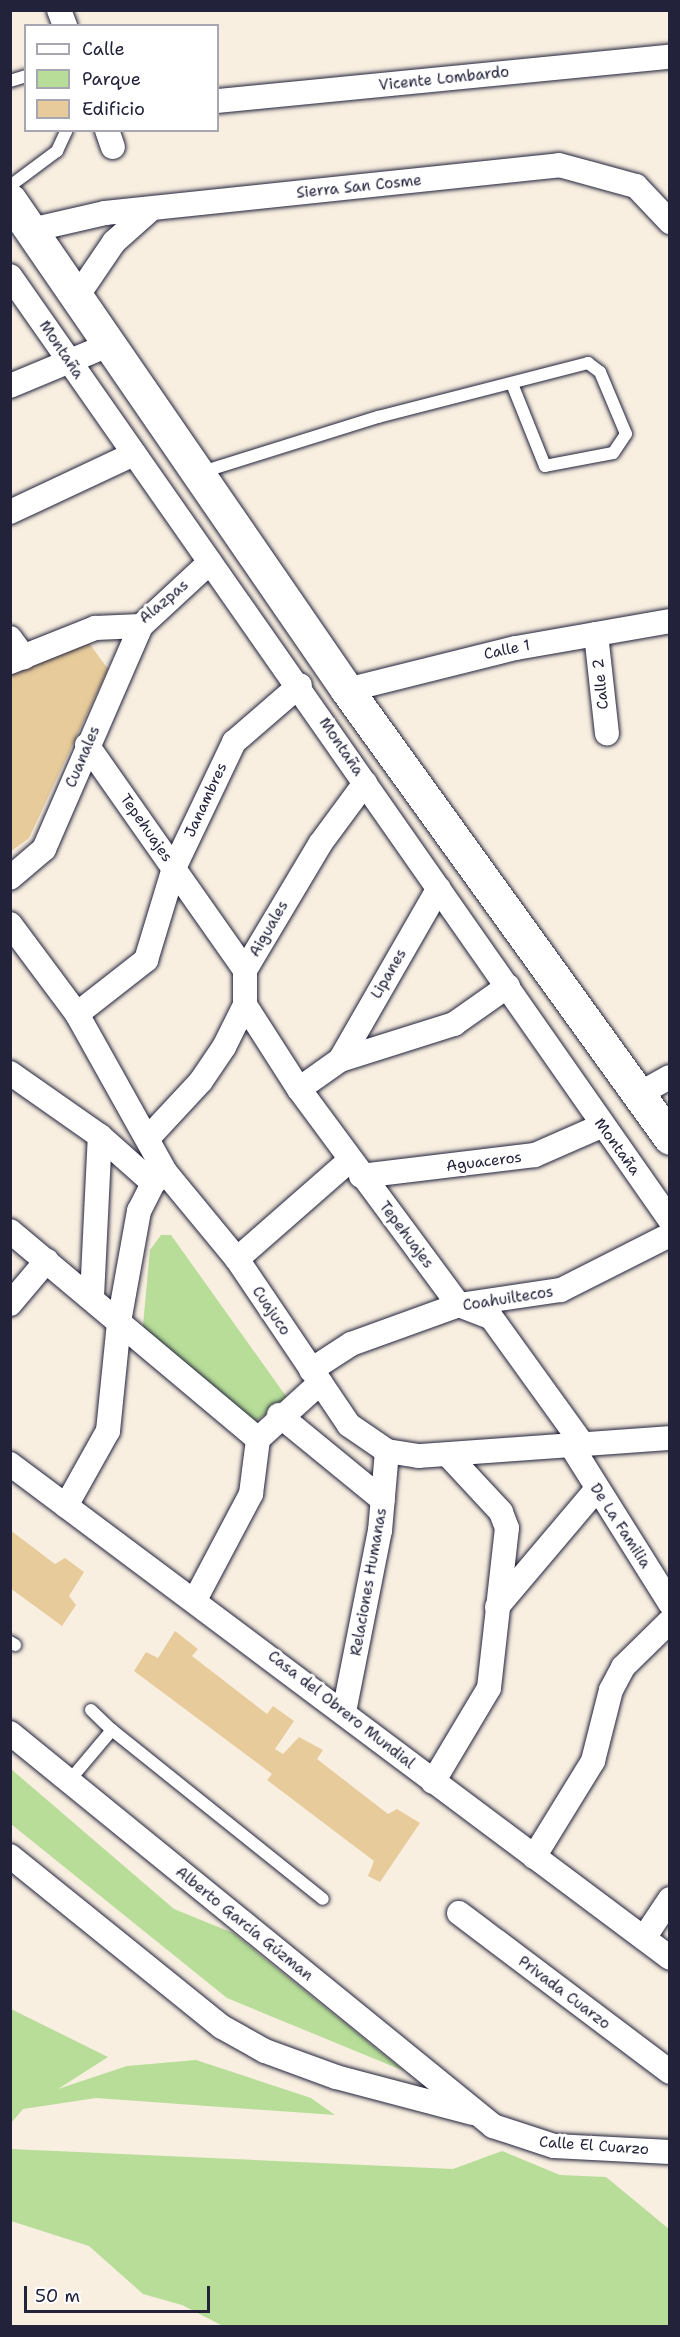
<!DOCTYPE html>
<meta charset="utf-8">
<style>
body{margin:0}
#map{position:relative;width:680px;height:2337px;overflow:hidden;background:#f8efe1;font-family:"Shantell Sans",sans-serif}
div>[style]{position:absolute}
.green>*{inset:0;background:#b7dd98}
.building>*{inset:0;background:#e7cb9b}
.roads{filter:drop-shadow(0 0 2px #22223b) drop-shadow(0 0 2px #22223b)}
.lane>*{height:12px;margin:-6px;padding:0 6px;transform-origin:6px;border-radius:6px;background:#fff}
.street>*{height:24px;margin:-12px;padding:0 12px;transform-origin:12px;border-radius:12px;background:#fff}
.secondary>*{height:33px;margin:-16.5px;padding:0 16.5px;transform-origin:16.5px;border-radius:16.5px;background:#fff}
span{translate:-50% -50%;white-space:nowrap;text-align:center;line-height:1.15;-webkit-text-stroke:6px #fff;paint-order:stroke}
.street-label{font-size:15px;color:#22223b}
.frame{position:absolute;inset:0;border:12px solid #22223b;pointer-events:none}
.legend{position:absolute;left:24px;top:24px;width:195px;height:108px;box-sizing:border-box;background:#fff;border:2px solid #a7a7b1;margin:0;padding:8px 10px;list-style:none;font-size:18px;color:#22223b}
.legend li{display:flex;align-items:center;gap:12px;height:30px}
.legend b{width:30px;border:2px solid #a7a7b1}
.scale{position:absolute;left:24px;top:2286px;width:186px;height:27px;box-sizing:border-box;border:3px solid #22223b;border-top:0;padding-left:8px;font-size:18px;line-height:21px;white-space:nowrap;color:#22223b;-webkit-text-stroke:4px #fff;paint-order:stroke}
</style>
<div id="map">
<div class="green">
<i style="clip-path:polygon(161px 1235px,171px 1235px,288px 1399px,252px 1423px,142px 1336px,150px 1250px)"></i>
<i style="clip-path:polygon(11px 1769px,174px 1909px,233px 1933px,404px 2071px,227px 1998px,11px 1824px)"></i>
<i style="clip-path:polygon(11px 2009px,108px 2057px,58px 2089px,127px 2066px,196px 2060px,311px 2098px,335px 2115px,96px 2098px,23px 2109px,11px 2123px)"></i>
<i style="clip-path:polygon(11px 2149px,453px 2169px,502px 2151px,560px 2175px,606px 2177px,669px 2229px,669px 2326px,223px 2326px,182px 2305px,143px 2294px,89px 2246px,11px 2221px)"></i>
</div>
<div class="building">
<i style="clip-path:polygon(86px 639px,108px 669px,29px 838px,10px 852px,10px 671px)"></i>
<i style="clip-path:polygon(10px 1530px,55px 1564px,65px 1558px,84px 1572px,69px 1596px,76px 1605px,62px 1626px,10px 1588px)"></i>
<i style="clip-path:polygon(175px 1631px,198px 1649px,192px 1656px,267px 1714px,273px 1706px,294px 1721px,275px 1749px,283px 1754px,299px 1737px,323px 1750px,317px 1759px,388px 1814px,397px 1809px,420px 1823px,380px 1882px,368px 1876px,374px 1861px,267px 1780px,272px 1774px,134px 1671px,146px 1652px,158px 1658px)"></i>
</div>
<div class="roads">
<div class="lane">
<i style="left:10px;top:81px;width:17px;rotate:-17deg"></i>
<i style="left:10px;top:186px;width:59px;rotate:-36.7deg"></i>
<i style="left:57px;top:151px;width:23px;rotate:-65deg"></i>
<i style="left:199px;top:473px;width:188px;rotate:-17.4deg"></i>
<i style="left:378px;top:417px;width:217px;rotate:-14.4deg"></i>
<i style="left:588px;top:363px;width:15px;rotate:37deg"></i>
<i style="left:600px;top:372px;width:67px;rotate:67.2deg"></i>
<i style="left:626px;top:434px;width:23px;rotate:124deg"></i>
<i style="left:613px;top:453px;width:69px;rotate:169.2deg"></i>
<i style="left:545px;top:466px;width:88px;rotate:-111.9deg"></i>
<i style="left:10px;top:1642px;width:6px;rotate:31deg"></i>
<i style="left:91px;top:1710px;width:29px;rotate:44deg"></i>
<i style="left:69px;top:1781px;width:67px;rotate:-49.9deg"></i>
<i style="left:112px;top:1730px;width:270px;rotate:38.7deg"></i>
</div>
<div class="street">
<i style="left:59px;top:10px;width:17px;rotate:69deg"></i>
<i style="left:218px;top:101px;width:454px;rotate:-5.6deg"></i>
<i style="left:107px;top:130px;width:18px;rotate:71deg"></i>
<i style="left:31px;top:230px;width:76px;rotate:-12.9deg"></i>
<i style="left:105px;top:213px;width:457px;rotate:-6deg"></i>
<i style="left:559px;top:165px;width:80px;rotate:15.3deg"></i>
<i style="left:636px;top:186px;width:50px;rotate:46.6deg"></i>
<i style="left:10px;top:276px;width:1152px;rotate:55.04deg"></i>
<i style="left:76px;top:298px;width:68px;rotate:-55.8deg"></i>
<i style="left:114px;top:242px;width:50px;rotate:-41.7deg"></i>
<i style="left:10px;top:386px;width:104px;rotate:-22.6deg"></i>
<i style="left:10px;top:512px;width:137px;rotate:-25.1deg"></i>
<i style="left:596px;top:634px;width:100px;rotate:83.7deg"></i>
<i style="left:10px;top:638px;width:24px;rotate:54deg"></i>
<i style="left:10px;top:662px;width:92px;rotate:-21.8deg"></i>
<i style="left:95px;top:628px;width:46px;rotate:-2.5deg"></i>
<i style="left:141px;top:626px;width:94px;rotate:-42.8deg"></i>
<i style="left:347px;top:690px;width:174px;rotate:-14deg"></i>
<i style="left:516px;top:648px;width:156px;rotate:-9.9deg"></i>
<i style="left:87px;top:745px;width:275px;rotate:54.9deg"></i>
<i style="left:10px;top:878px;width:45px;rotate:-40.5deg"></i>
<i style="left:44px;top:849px;width:243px;rotate:-66.5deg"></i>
<i style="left:10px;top:924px;width:112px;rotate:53.3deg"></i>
<i style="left:77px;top:1014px;width:182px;rotate:60.8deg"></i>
<i style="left:166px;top:1173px;width:112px;rotate:50.5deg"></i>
<i style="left:237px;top:1259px;width:200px;rotate:56deg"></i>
<i style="left:349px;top:1425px;width:46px;rotate:34.4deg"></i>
<i style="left:387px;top:1451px;width:32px;rotate:9deg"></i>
<i style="left:419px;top:1456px;width:252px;rotate:-4.1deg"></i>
<i style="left:245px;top:1005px;width:100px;rotate:57.3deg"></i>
<i style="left:299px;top:1089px;width:269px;rotate:53.5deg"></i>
<i style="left:459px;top:1305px;width:34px;rotate:21deg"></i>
<i style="left:491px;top:1317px;width:159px;rotate:54.2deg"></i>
<i style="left:77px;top:1014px;width:88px;rotate:-38deg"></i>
<i style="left:146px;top:960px;width:96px;rotate:-73.1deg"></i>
<i style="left:174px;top:868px;width:140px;rotate:-64.5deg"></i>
<i style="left:234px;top:742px;width:87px;rotate:-40.8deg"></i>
<i style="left:340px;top:1060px;width:198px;rotate:-60.1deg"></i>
<i style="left:10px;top:1073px;width:110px;rotate:35deg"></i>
<i style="left:100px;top:1136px;width:71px;rotate:41.6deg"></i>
<i style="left:299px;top:1089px;width:50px;rotate:-35.3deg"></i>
<i style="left:340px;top:1060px;width:120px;rotate:-17.5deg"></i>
<i style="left:454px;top:1024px;width:66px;rotate:-35.1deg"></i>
<i style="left:639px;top:1094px;width:35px;rotate:-29deg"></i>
<i style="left:149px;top:1137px;width:76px;rotate:-47.1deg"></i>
<i style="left:201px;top:1081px;width:41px;rotate:-55.9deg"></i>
<i style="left:224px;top:1047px;width:47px;rotate:-63.4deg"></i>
<i style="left:245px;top:1005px;width:35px;rotate:-90deg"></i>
<i style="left:245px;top:970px;width:147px;rotate:-59.2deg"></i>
<i style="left:320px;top:844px;width:76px;rotate:-53.6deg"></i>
<i style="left:361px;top:1176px;width:175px;rotate:-6.9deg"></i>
<i style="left:535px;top:1155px;width:72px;rotate:-23.7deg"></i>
<i style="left:10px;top:1231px;width:324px;rotate:40deg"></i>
<i style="left:237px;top:1259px;width:150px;rotate:-41.2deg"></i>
<i style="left:92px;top:1297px;width:161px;rotate:-87.2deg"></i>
<i style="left:10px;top:1304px;width:57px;rotate:-49.9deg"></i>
<i style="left:311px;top:1370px;width:48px;rotate:-33deg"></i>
<i style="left:351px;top:1344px;width:115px;rotate:-19.9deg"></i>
<i style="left:459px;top:1305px;width:103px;rotate:-8.4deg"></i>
<i style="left:561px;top:1290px;width:122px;rotate:-26.8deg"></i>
<i style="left:279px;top:1415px;width:134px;rotate:39.3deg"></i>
<i style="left:572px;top:1447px;width:184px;rotate:57.9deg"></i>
<i style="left:10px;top:1464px;width:824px;rotate:36.81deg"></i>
<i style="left:66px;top:1506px;width:86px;rotate:-60.8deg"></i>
<i style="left:108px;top:1431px;width:110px;rotate:-84.2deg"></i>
<i style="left:119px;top:1322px;width:113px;rotate:-79.8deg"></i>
<i style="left:139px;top:1211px;width:31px;rotate:-63deg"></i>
<i style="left:153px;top:1183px;width:16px;rotate:-38deg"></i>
<i style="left:196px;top:1598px;width:118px;rotate:-62.1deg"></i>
<i style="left:251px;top:1494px;width:55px;rotate:-82.7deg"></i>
<i style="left:258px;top:1439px;width:84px;rotate:-42.1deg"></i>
<i style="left:497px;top:1607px;width:153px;rotate:-49.8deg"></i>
<i style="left:344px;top:1712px;width:185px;rotate:-78.8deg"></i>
<i style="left:380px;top:1531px;width:80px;rotate:-85deg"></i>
<i style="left:10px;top:1733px;width:623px;rotate:39.13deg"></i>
<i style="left:493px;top:2126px;width:64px;rotate:18.2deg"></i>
<i style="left:554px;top:2146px;width:116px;rotate:3deg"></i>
<i style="left:433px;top:1782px;width:109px;rotate:-59.2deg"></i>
<i style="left:489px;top:1688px;width:161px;rotate:-83.6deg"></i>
<i style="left:507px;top:1528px;width:17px;rotate:-111deg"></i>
<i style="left:501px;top:1512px;width:78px;rotate:-132.9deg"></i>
<i style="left:10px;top:1856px;width:272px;rotate:38.9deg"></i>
<i style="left:222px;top:2027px;width:49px;rotate:29.2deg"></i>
<i style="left:265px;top:2051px;width:76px;rotate:20.1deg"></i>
<i style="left:336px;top:2077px;width:141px;rotate:14.8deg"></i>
<i style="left:534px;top:1857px;width:113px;rotate:-58.4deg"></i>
<i style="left:593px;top:1761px;width:73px;rotate:-75.8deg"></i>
<i style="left:611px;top:1690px;width:26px;rotate:-62deg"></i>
<i style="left:623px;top:1667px;width:66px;rotate:-44.4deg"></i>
<i style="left:459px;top:1913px;width:264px;rotate:37deg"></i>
<i style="left:644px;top:1938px;width:47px;rotate:-56.3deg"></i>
</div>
<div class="secondary">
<i style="left:10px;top:200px;width:595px;rotate:55.48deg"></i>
<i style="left:347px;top:690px;width:552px;rotate:54.21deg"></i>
</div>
</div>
<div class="street-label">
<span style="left:444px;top:79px;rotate:-6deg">Vicente Lombardo</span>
<span style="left:359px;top:187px;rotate:-6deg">Sierra San Cosme</span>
<span style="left:61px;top:350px;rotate:56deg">Montaña</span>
<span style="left:164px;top:602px;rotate:-40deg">Alazpas</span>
<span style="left:507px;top:650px;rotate:-12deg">Calle 1</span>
<span style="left:601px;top:684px;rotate:-96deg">Calle 2</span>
<span style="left:341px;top:747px;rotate:56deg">Montaña</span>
<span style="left:83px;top:757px;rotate:-67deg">Cuanales</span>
<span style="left:206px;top:800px;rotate:-65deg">Janambres</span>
<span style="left:146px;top:828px;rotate:55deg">Tepehuajes</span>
<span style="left:269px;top:929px;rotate:-60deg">Aiguales</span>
<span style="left:389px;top:974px;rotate:-60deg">Lipanes</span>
<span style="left:617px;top:1147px;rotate:54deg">Montaña</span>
<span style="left:484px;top:1162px;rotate:-7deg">Aguaceros</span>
<span style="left:406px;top:1235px;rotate:53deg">Tepehuajes</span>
<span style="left:508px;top:1299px;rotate:-9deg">Coahuiltecos</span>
<span style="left:271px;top:1311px;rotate:56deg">Cuajuco</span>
<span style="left:620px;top:1526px;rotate:57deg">De La Familia</span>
<span style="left:369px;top:1582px;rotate:-80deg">Relaciones Humanas</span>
<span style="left:341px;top:1710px;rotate:38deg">Casa del Obrero Mundial</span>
<span style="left:244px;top:1924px;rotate:39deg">Alberto García Gúzman</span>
<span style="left:564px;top:1993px;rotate:37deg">Privada Cuarzo</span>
<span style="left:594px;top:2146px;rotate:4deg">Calle El Cuarzo</span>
</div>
<div class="frame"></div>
<ul class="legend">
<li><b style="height:8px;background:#fff"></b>Calle</li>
<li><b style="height:16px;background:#b7dd98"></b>Parque</li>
<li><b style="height:16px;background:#e7cb9b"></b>Edificio</li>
</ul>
<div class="scale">50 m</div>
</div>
